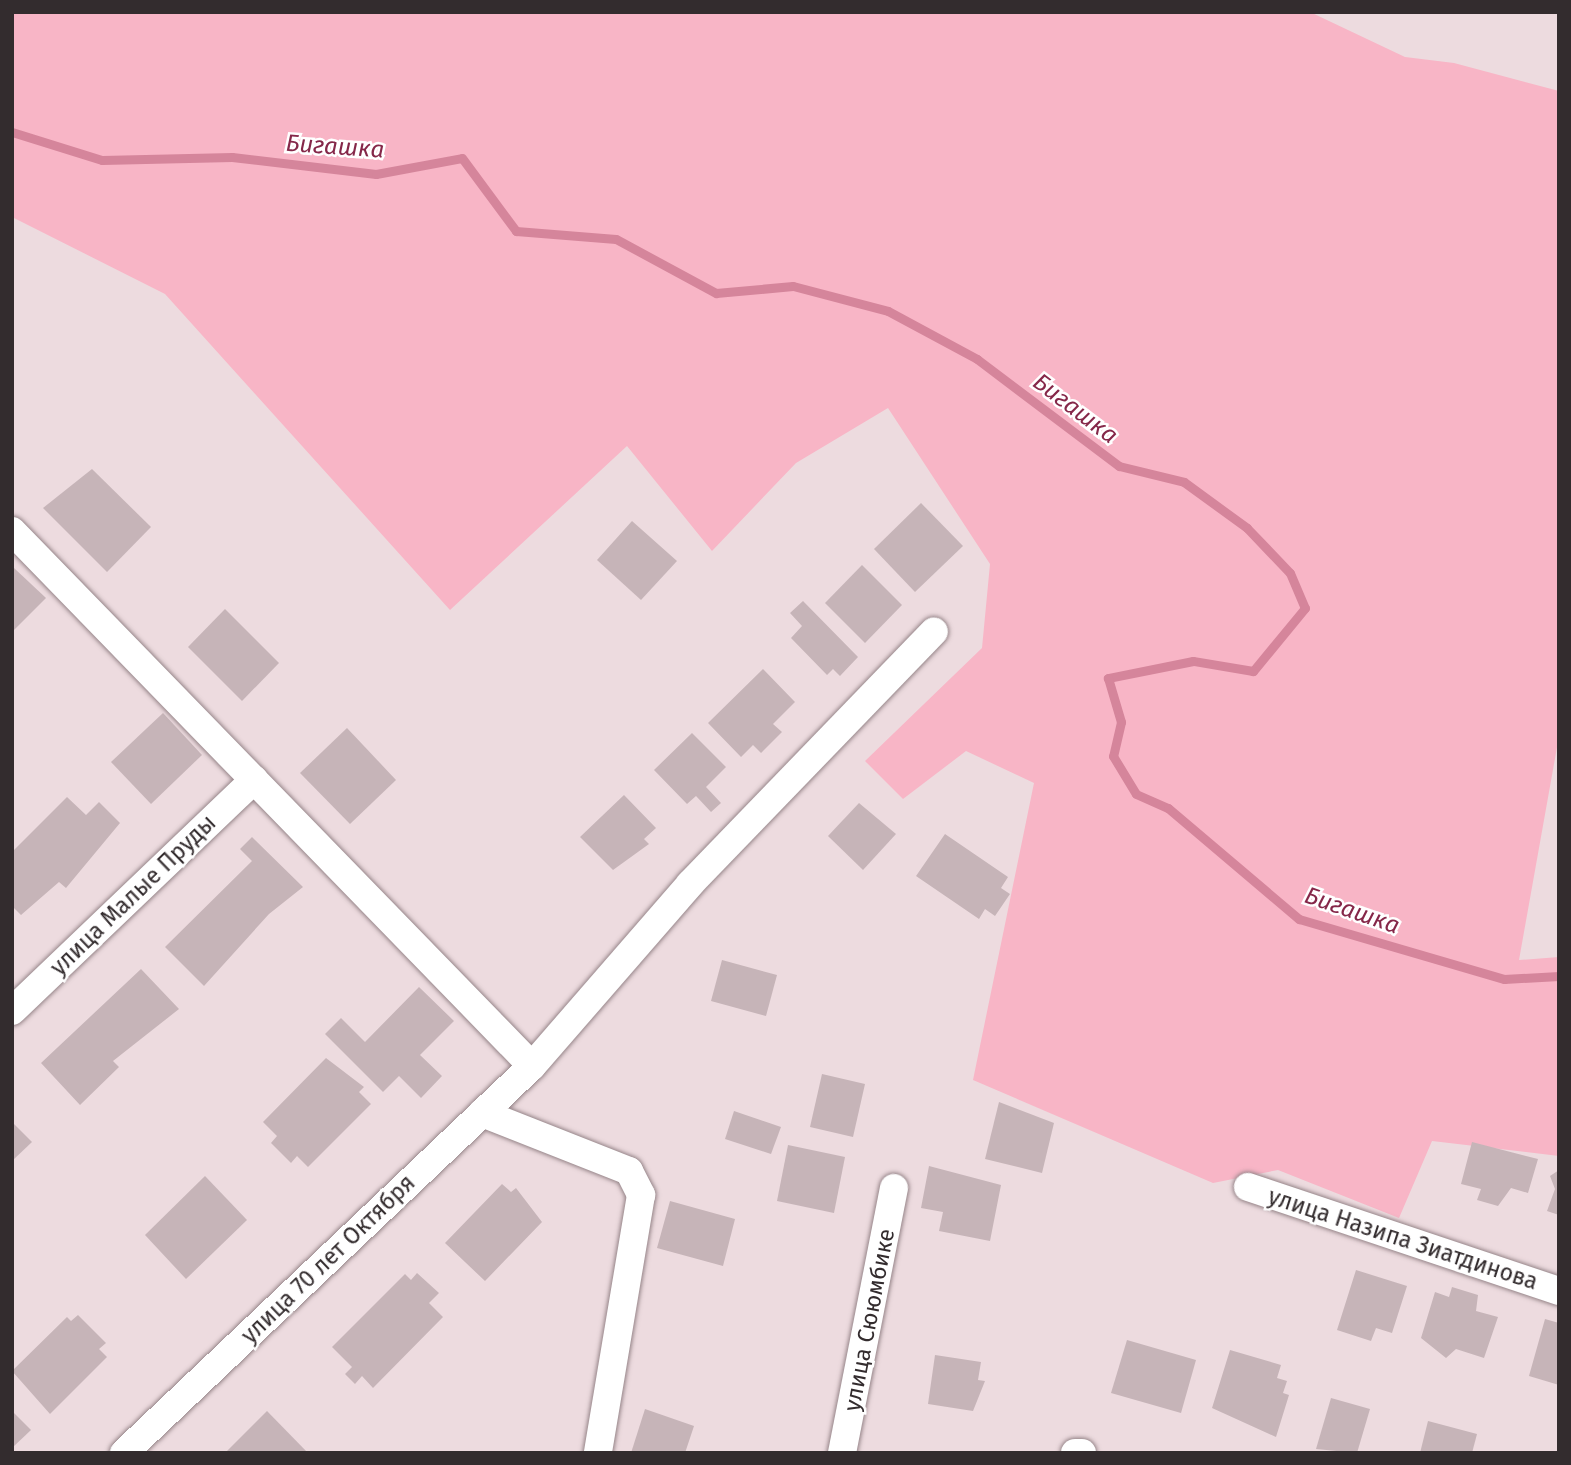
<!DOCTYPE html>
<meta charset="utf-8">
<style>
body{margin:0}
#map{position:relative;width:1571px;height:1465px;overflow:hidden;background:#eddbdf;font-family:"Fira Sans",sans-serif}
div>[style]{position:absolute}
.green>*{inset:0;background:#f8b5c6}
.stream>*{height:9px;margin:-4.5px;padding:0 4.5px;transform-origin:4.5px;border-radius:4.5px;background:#d5859b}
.building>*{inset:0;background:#c6b4b8}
.roads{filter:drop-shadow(0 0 2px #968589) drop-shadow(0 0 2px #968589)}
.minor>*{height:28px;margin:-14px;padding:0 14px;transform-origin:14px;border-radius:14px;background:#fff}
span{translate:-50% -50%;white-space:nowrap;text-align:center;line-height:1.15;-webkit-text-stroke:5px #fff;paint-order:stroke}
.street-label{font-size:23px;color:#332c2e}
.water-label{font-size:24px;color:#852749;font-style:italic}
.frame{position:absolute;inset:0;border:14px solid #332c2e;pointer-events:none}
</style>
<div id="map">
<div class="green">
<i style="clip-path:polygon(12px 12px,1310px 12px,1405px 57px,1454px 63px,1559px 91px,1559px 736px,1519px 960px,1559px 957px,1559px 1156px,1432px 1141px,1399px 1218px,1278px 1170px,1213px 1183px,973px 1080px,1034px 783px,966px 751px,903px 799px,865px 761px,982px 648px,990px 564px,888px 408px,796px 463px,712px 551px,627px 446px,450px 610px,165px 294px,12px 217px)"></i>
</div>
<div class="stream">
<i style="left:12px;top:132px;width:94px;rotate:17.3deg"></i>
<i style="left:102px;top:160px;width:130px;rotate:-1.3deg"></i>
<i style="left:232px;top:157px;width:145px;rotate:6.7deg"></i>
<i style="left:376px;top:174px;width:87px;rotate:-10.5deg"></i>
<i style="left:462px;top:158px;width:91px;rotate:53.5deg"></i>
<i style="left:516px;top:231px;width:100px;rotate:4.6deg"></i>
<i style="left:616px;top:239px;width:114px;rotate:28.4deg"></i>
<i style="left:716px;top:293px;width:77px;rotate:-5.2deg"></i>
<i style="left:793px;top:286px;width:98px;rotate:14.7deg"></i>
<i style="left:888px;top:311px;width:101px;rotate:28.3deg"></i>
<i style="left:977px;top:359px;width:178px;rotate:37deg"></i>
<i style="left:1119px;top:466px;width:67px;rotate:13.8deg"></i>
<i style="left:1184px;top:482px;width:78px;rotate:36.1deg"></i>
<i style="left:1247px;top:528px;width:62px;rotate:46.3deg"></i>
<i style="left:1290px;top:573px;width:38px;rotate:67deg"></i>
<i style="left:1305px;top:608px;width:82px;rotate:129.5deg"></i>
<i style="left:1253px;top:671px;width:61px;rotate:-170.5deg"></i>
<i style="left:1193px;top:661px;width:87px;rotate:168.7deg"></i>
<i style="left:1108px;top:678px;width:46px;rotate:73.5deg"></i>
<i style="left:1121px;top:722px;width:35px;rotate:103deg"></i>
<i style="left:1113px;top:756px;width:44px;rotate:58.8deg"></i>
<i style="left:1136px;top:794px;width:35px;rotate:24deg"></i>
<i style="left:1168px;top:808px;width:172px;rotate:40.3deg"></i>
<i style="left:1299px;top:919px;width:214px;rotate:16.3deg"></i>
<i style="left:1504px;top:979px;width:55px;rotate:-3.1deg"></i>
</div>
<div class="building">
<i style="clip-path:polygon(92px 469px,151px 527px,107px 572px,43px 508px)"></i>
<i style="clip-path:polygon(921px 503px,963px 546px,915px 592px,874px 549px)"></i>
<i style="clip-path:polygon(632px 521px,677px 561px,641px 600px,597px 560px)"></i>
<i style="clip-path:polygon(862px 565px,902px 605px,865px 643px,825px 603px)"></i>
<i style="clip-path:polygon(14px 568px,46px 598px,12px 632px,12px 569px)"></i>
<i style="clip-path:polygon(803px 601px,858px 657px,840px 676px,833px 669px,827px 675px,791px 638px,802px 626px,790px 613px)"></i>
<i style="clip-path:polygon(225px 609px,279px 663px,242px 701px,188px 647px)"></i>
<i style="clip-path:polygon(763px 669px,795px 702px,773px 724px,782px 732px,761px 753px,753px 745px,741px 757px,708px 723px)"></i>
<i style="clip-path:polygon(163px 713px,202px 755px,151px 804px,111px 762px)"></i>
<i style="clip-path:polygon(347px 728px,396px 780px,350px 824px,300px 773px)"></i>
<i style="clip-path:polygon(692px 733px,726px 767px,706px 787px,721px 803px,711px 812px,696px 796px,687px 804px,654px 770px)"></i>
<i style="clip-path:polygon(624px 795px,656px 828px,644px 839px,649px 844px,613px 870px,580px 837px)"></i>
<i style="clip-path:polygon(67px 797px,86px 815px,99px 802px,120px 823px,66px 888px,59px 882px,21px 915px,12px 906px,12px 852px)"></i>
<i style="clip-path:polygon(859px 803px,896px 834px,863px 870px,828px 836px)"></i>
<i style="clip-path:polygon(945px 834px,1008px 877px,1001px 888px,1010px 894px,995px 916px,985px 909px,979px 919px,916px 876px)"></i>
<i style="clip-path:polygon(252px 837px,303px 887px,269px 914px,204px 986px,165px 947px,252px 861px,240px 849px)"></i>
<i style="clip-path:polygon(722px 960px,777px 975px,766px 1016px,711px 1001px)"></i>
<i style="clip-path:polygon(141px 969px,179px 1009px,113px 1061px,119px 1067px,80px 1105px,41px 1063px)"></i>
<i style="clip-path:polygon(419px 987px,454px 1021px,420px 1055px,442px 1076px,421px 1098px,399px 1076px,383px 1092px,325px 1034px,341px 1018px,365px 1042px)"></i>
<i style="clip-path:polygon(326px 1058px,364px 1087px,359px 1092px,371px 1104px,308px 1167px,297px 1156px,291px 1163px,271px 1143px,277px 1136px,263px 1122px)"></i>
<i style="clip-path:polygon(822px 1074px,865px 1084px,853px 1137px,810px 1127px)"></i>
<i style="clip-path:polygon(999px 1102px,1054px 1123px,1042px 1173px,985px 1159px)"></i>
<i style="clip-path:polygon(734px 1111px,781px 1127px,771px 1154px,725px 1139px)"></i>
<i style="clip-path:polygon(12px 1122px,32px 1142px,12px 1161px)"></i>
<i style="clip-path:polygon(1472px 1142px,1538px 1159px,1528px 1193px,1511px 1188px,1498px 1206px,1477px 1200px,1481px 1189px,1461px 1184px)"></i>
<i style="clip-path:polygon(788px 1145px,845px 1157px,834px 1213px,777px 1201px)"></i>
<i style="clip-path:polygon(929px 1166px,1001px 1185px,990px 1241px,939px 1231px,943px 1212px,921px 1208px)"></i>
<i style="clip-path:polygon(1559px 1170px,1559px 1215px,1547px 1211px,1555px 1189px,1550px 1176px)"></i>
<i style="clip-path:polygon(205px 1176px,247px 1220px,186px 1279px,145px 1235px)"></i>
<i style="clip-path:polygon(502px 1184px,511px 1192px,516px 1188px,542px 1222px,485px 1281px,445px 1243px)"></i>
<i style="clip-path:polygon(670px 1201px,735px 1219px,723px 1266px,657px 1248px)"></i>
<i style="clip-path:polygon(1356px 1270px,1407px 1286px,1392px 1333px,1376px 1328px,1371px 1341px,1337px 1330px)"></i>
<i style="clip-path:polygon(417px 1273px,439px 1293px,429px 1303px,443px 1317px,373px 1388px,362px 1376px,355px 1384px,345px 1374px,352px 1367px,332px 1347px,405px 1274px,411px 1280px)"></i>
<i style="clip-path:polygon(1452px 1287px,1478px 1295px,1476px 1311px,1498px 1317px,1484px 1358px,1456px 1349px,1446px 1358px,1421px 1338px,1435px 1292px,1449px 1297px)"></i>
<i style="clip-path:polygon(78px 1315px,106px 1343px,99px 1349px,107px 1357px,50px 1414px,12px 1371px,67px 1317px,71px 1321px)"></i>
<i style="clip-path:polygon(1545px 1319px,1559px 1323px,1559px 1385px,1529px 1376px)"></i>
<i style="clip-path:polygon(1127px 1340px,1196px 1360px,1181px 1413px,1111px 1393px)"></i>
<i style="clip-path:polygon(1230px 1350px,1281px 1365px,1277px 1378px,1287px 1381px,1283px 1393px,1289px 1395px,1276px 1437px,1212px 1408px)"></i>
<i style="clip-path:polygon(935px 1355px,981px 1362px,978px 1380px,985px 1381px,973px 1411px,928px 1404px)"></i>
<i style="clip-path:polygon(1331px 1398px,1370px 1409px,1357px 1453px,1316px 1449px)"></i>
<i style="clip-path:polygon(645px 1409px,694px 1426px,685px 1453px,631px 1453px)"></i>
<i style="clip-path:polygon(12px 1411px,31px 1430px,12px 1448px)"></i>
<i style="clip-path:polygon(267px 1411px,308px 1453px,225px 1453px)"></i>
<i style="clip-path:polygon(1428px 1421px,1477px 1434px,1472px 1453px,1420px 1453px)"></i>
</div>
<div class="roads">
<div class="minor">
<i style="left:12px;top:531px;width:746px;rotate:45.81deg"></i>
<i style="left:12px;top:1011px;width:335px;rotate:-43.7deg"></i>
<i style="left:482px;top:1113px;width:158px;rotate:21.5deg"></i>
<i style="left:629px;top:1171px;width:27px;rotate:63deg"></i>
<i style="left:641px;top:1195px;width:262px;rotate:99.5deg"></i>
<i style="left:1248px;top:1187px;width:328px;rotate:18.5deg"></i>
<i style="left:124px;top:1453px;width:562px;rotate:-43.49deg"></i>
<i style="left:532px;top:1066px;width:241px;rotate:-49deg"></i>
<i style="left:690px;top:884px;width:351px;rotate:-46deg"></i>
<i style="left:842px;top:1453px;width:270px;rotate:-78.9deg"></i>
<i style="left:1075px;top:1453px;width:7px"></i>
</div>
</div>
<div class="street-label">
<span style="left:133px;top:895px;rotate:-44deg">улица Малые Пруды</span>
<span style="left:1403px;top:1239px;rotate:18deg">улица Назипа Зиатдинова</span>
<span style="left:328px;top:1259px;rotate:-44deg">улица 70 лет Октября</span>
<span style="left:869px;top:1320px;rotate:-79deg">улица Сююмбике</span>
</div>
<div class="water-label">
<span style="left:335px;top:147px;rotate:4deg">Бигашка</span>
<span style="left:1075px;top:409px;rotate:37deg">Бигашка</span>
<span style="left:1352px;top:911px;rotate:19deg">Бигашка</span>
</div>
<div class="frame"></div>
</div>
